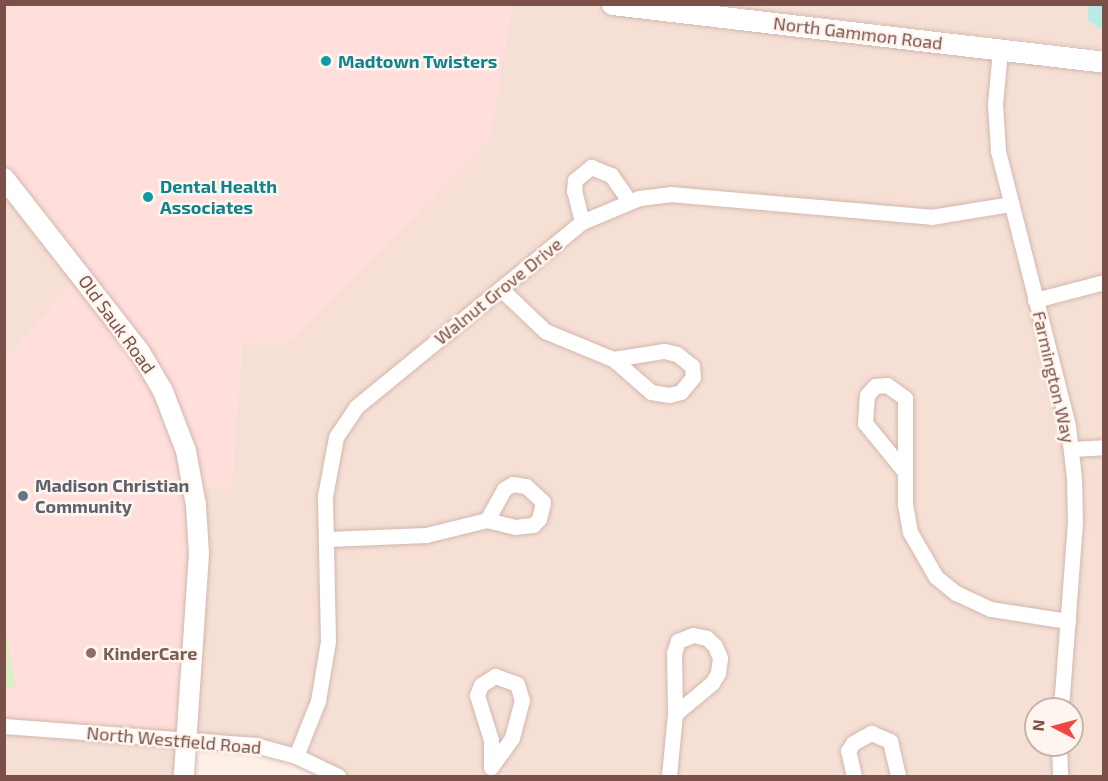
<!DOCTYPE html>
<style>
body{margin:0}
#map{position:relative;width:1108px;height:781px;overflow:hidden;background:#fef0e7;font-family:"Exo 2",sans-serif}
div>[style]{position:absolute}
.residential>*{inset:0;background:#f6e0d5}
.commercial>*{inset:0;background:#ffdedb}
.green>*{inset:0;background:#ddedc4}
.water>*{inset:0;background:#baeae6}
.roads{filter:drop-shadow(0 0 2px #d4b7ae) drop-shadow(0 0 2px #d4b7ae)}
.minor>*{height:15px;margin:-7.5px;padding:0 7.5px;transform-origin:7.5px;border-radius:7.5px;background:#fff}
.tertiary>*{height:20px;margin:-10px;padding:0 10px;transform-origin:10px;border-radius:10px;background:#fff}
.secondary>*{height:21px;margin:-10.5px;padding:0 10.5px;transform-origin:10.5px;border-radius:10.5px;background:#fff}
.dots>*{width:16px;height:16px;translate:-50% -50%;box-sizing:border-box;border:3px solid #fff5ef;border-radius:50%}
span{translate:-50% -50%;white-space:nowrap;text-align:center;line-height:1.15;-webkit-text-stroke:5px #fff5ef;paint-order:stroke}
.street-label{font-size:18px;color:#7a5049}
.culture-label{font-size:18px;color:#0d838f;font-weight:700}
.left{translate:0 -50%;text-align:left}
.worship-label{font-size:18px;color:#5b616d;font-weight:700}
.education-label{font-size:18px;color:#785e54;font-weight:700}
.frame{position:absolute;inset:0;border:6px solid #7a5049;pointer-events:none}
.north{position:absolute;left:1024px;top:697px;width:60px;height:60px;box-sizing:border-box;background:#fff5ef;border:2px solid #cab3ad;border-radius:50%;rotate:276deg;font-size:16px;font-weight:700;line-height:24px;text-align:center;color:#7a5049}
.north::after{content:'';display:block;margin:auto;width:21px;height:27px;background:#f04745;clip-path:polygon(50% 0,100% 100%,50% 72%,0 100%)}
</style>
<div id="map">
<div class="residential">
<i style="clip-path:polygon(evenodd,512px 5px,613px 5px,1103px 62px,1103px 776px,338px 776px,296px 756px,188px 740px,190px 776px,5px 776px,4px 726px,193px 486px,231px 488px,242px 343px,490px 138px,512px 5px,1036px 709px,1072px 709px,1072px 745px,1036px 745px,1036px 709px)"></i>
<i style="clip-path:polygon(716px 5px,1103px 5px,1103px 49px,792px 14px)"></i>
<i style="clip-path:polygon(5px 178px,81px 273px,5px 361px)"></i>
</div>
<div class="commercial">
<i style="clip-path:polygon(5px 5px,512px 5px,491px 137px,291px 343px,242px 343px,231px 489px,194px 486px,187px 740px,5px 726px,5px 361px,80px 273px,5px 178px)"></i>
</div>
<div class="green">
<i style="clip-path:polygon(4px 628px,5px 628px,16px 688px,5px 687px)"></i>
</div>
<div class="water">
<i style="clip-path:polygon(1088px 5px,1103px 5px,1103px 31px,1088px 20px)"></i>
</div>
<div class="roads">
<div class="minor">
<i style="left:1000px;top:50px;width:54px;rotate:95.3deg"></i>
<i style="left:995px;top:104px;width:47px;rotate:86.3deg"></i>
<i style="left:998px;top:151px;width:284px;rotate:75.7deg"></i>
<i style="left:1068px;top:426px;width:52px;rotate:83.4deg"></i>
<i style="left:1074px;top:478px;width:44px;rotate:88.7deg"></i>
<i style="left:1075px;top:522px;width:188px;rotate:94.3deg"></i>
<i style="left:582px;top:222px;width:32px;rotate:-104deg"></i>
<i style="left:574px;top:191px;width:11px;rotate:-85deg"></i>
<i style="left:575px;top:180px;width:21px;rotate:-39deg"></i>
<i style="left:591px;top:167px;width:22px;rotate:22deg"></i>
<i style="left:611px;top:175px;width:32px;rotate:55deg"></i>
<i style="left:501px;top:289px;width:61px;rotate:43.7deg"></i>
<i style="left:545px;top:331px;width:74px;rotate:22.4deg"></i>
<i style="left:1035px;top:300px;width:71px;rotate:-14.6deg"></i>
<i style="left:664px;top:351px;width:13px;rotate:13deg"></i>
<i style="left:677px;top:354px;width:19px;rotate:39deg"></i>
<i style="left:692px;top:366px;width:11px;rotate:85deg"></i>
<i style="left:693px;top:377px;width:19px;rotate:129deg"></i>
<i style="left:681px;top:392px;width:12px;rotate:166deg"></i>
<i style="left:669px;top:395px;width:18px;rotate:-171deg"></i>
<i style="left:651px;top:392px;width:50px;rotate:-139deg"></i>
<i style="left:613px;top:359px;width:52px;rotate:-8.9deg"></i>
<i style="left:887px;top:385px;width:22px;rotate:36deg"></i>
<i style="left:905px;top:398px;width:74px;rotate:90deg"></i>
<i style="left:905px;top:472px;width:63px;rotate:-129.2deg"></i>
<i style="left:865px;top:423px;width:28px;rotate:-86deg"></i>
<i style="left:867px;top:395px;width:12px;rotate:-48deg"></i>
<i style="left:875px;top:386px;width:12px;rotate:-5deg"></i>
<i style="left:1071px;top:449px;width:33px;rotate:-3deg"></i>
<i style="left:905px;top:472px;width:32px;rotate:90deg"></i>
<i style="left:905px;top:504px;width:28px;rotate:80deg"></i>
<i style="left:910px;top:532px;width:52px;rotate:60deg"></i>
<i style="left:936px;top:577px;width:26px;rotate:39deg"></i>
<i style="left:956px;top:593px;width:38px;rotate:25deg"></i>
<i style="left:991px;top:609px;width:78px;rotate:8.9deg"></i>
<i style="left:513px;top:484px;width:13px;rotate:9deg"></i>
<i style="left:526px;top:486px;width:23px;rotate:43deg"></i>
<i style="left:543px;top:502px;width:17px;rotate:103deg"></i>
<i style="left:539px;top:519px;width:8px;rotate:135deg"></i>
<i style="left:533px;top:525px;width:18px;rotate:174deg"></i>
<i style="left:515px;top:527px;width:29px;rotate:-166deg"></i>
<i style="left:487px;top:520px;width:35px;rotate:-61deg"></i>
<i style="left:504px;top:489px;width:10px;rotate:-29deg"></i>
<i style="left:328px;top:539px;width:98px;rotate:-2.3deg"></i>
<i style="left:426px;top:535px;width:63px;rotate:-13.8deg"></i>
<i style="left:693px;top:635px;width:14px;rotate:12deg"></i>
<i style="left:707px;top:638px;width:11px;rotate:45deg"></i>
<i style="left:715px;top:646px;width:13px;rotate:67deg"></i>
<i style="left:720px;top:658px;width:15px;rotate:98deg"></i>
<i style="left:718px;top:673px;width:12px;rotate:121deg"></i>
<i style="left:712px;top:683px;width:48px;rotate:140deg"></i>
<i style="left:675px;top:714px;width:61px;rotate:-90.9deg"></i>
<i style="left:674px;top:653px;width:13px;rotate:-72deg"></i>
<i style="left:678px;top:641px;width:16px;rotate:-22deg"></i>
<i style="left:495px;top:676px;width:23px;rotate:20deg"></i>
<i style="left:517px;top:684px;width:17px;rotate:73deg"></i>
<i style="left:522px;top:700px;width:39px;rotate:105deg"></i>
<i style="left:512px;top:738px;width:36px;rotate:126deg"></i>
<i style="left:491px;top:767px;width:27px;rotate:-90deg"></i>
<i style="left:491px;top:740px;width:47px;rotate:-107.3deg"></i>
<i style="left:477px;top:695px;width:11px;rotate:-68deg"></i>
<i style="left:481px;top:685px;width:17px;rotate:-33deg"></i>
<i style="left:4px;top:726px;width:252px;rotate:4.3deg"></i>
<i style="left:255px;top:745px;width:42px;rotate:15deg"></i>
<i style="left:296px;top:756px;width:47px;rotate:25.5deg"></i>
<i style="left:1059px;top:745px;width:31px;rotate:88deg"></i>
<i style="left:296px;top:756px;width:59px;rotate:-68.2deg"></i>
<i style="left:318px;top:701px;width:61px;rotate:-80.5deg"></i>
<i style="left:328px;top:641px;width:145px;rotate:-91.2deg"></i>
<i style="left:325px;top:496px;width:60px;rotate:-79.4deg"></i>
<i style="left:336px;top:437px;width:36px;rotate:-56deg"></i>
<i style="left:356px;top:407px;width:292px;rotate:-39.3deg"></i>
<i style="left:582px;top:222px;width:62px;rotate:-22.8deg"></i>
<i style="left:639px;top:198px;width:31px;rotate:-7deg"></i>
<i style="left:670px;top:194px;width:262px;rotate:5deg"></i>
<i style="left:931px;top:217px;width:80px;rotate:-9.3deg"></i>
<i style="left:669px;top:776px;width:62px;rotate:-84.5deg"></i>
<i style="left:854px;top:776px;width:26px;rotate:-103deg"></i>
<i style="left:848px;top:751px;width:9px;rotate:-58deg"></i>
<i style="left:853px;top:743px;width:21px;rotate:-29deg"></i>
<i style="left:871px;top:733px;width:21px;rotate:23deg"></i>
<i style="left:890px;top:741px;width:36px;rotate:77deg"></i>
</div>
<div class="tertiary">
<i style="left:4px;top:178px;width:221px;rotate:52deg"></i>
<i style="left:140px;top:352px;width:45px;rotate:59.5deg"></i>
<i style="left:163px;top:391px;width:64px;rotate:69deg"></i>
<i style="left:186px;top:451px;width:55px;rotate:79.5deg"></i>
<i style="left:196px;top:505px;width:49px;rotate:86.5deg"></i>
<i style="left:199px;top:554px;width:223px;rotate:93.9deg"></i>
</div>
<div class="secondary">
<i style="left:612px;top:4px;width:495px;rotate:6.7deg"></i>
</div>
</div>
<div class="dots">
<i style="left:326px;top:61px;background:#0f9aa8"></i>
<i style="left:148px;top:197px;background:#0f9aa8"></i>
<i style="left:23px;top:496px;background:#6b7280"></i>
<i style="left:91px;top:653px;background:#8d6e63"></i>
</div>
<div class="street-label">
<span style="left:858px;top:33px;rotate:7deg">North Gammon Road</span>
<span style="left:498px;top:291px;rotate:-39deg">Walnut Grove Drive</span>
<span style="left:117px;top:324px;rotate:54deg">Old Sauk Road</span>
<span style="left:1054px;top:377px;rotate:77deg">Farmington Way</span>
<span style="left:174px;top:740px;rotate:5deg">North Westfield Road</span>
</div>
<div class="culture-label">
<span class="left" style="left:338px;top:61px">Madtown Twisters</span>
<span class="left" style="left:160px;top:197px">Dental Health<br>Associates</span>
</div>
<div class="worship-label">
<span class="left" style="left:35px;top:496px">Madison Christian<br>Community</span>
</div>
<div class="education-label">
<span class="left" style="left:103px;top:653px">KinderCare</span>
</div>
<div class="frame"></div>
<div class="north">N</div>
</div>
